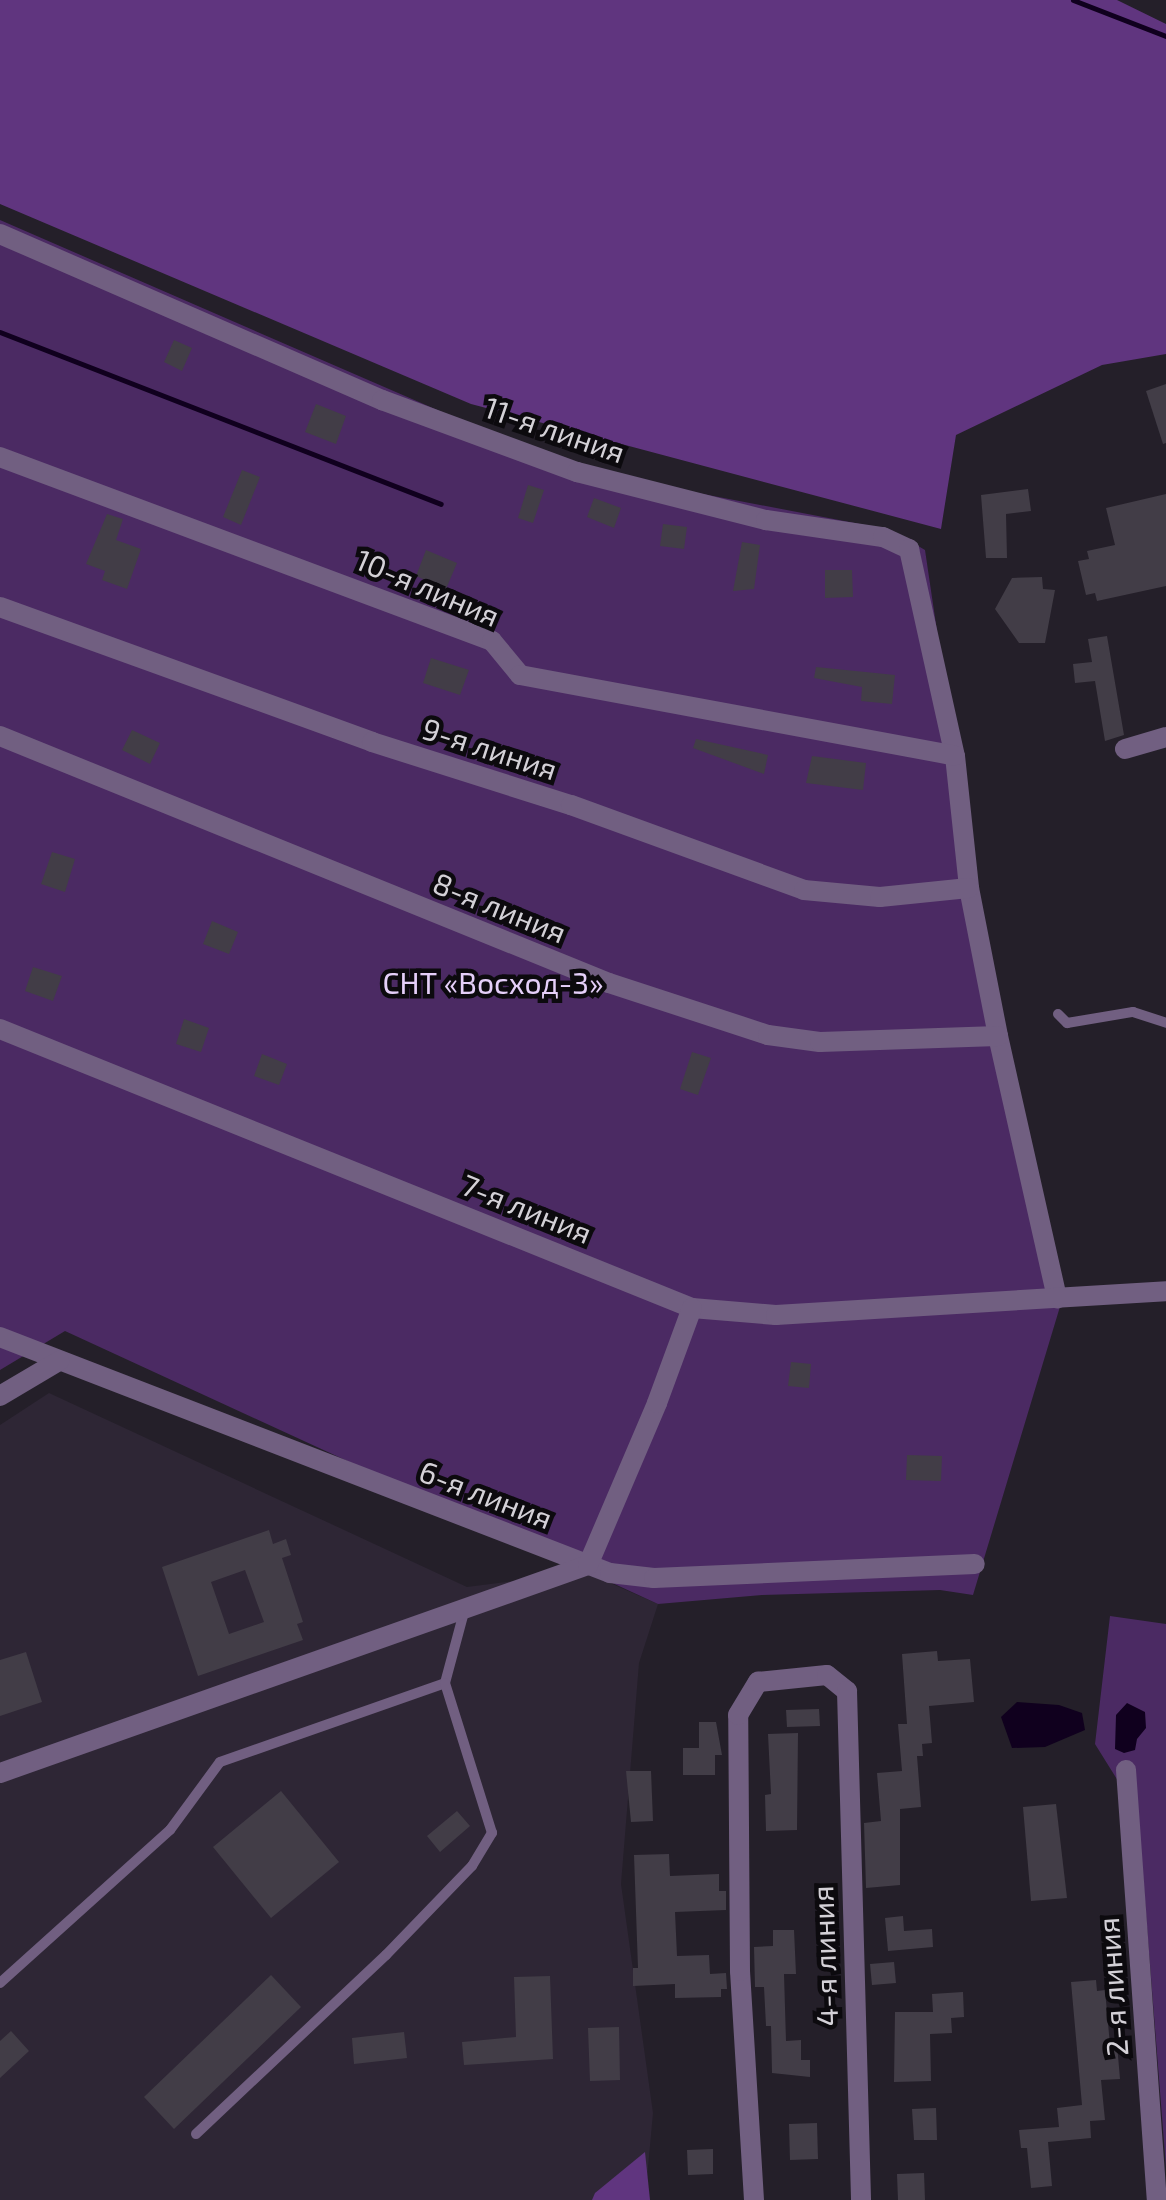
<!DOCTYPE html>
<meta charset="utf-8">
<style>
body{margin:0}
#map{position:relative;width:1166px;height:2200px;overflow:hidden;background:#241f29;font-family:"Exo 2",sans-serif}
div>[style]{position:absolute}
.built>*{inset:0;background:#2e2635}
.green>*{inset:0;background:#4b2a63}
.forest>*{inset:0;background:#60357f}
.water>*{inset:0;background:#10001e}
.stream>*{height:5px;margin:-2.5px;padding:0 2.5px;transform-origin:2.5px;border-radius:2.5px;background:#10001e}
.building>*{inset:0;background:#423d47}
.service>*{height:10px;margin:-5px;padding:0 5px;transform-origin:5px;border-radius:5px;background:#715f81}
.minor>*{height:20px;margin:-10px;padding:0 10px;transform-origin:10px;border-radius:10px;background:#715f81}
span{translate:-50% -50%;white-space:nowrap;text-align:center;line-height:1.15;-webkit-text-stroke:9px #0c0a0e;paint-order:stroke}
.street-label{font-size:30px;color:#d4d1d7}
.park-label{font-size:30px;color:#e5cff9}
</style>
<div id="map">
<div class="built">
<i style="clip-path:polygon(49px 1393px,467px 1587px,585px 1572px,658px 1604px,639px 1663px,621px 1884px,653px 2113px,645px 2200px,0 2200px,0 1425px)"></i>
</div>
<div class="green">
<i style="clip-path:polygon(0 220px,573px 469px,891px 530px,925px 550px,975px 888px,1062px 1300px,973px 1595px,940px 1590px,762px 1595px,658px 1604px,65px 1331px,0 1370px)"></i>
<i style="clip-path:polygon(1110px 1616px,1166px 1624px,1166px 2167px,1138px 1813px,1095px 1744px)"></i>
</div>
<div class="forest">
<i style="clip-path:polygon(0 0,1117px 0,1166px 24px,1166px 354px,1102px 365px,956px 435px,941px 529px,471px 404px,0 204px)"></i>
<i style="clip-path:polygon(645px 2152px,650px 2200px,592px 2200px,595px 2193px)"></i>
</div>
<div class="water">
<i style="clip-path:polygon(1017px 1702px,1059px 1705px,1082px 1713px,1085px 1730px,1045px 1747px,1012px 1748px,1001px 1717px)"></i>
<i style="clip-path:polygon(1127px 1703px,1145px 1712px,1146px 1728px,1137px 1739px,1135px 1750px,1124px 1753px,1115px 1749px,1116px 1715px)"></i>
</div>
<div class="stream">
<i style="left:1073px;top:0;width:100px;rotate:21.2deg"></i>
<i style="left:0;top:332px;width:473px;rotate:21.3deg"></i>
</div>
<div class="building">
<i style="clip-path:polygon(174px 340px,192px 348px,182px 371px,164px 362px)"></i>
<i style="clip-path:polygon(1166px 384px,1166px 443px,1163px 444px,1146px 391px)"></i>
<i style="clip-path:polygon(316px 404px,346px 416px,336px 444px,305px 432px)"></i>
<i style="clip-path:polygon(242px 470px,260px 477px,241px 525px,223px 517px)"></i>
<i style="clip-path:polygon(528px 485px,544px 490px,533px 523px,518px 518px)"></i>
<i style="clip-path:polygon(1028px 489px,1031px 511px,1006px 514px,1007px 558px,986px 558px,981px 495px)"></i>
<i style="clip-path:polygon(1166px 494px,1166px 586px,1097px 601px,1095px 593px,1086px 595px,1078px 561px,1089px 559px,1087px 551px,1115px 545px,1106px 508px)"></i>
<i style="clip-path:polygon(594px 498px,621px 508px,614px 528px,587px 517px)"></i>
<i style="clip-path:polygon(107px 514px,123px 519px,116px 540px,141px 549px,127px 589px,102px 580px,105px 571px,86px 564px)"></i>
<i style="clip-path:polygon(663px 524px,687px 527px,684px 549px,660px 546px)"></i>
<i style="clip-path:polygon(742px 542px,760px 545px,754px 589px,733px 591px)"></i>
<i style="clip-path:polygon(426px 550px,457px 563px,446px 589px,416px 576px)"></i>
<i style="clip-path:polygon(825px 570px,852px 570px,853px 597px,825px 598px)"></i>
<i style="clip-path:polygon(1042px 577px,1043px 589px,1055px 590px,1045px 643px,1019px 643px,995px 609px,1012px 578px)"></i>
<i style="clip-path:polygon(1107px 636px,1124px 735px,1105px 741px,1095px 681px,1075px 683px,1073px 664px,1092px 662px,1088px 639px)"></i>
<i style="clip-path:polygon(431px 658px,469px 670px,460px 695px,423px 683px)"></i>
<i style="clip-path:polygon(816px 667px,895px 675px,892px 704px,861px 701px,862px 687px,814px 678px)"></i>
<i style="clip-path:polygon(132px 730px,160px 743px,150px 764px,122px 750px)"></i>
<i style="clip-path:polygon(696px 739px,768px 755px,764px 774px,693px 748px)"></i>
<i style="clip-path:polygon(812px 756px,866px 763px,863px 790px,806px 783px)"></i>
<i style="clip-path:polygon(52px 852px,75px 859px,65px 892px,41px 884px)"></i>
<i style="clip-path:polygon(212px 921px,238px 932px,229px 954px,203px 944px)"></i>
<i style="clip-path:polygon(33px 967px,62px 976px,53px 1001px,25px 991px)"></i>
<i style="clip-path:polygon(184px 1019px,209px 1028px,201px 1052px,176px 1044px)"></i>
<i style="clip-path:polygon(692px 1052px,711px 1058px,698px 1095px,680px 1089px)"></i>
<i style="clip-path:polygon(262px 1054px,287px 1064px,279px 1085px,254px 1076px)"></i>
<i style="clip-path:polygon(791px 1362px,811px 1364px,809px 1388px,788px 1386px)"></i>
<i style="clip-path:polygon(907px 1455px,942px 1456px,941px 1481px,906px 1480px)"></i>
<i style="clip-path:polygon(evenodd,269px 1530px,273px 1544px,286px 1539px,291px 1555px,282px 1558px,303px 1622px,297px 1624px,303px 1640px,198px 1676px,162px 1567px,269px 1530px,245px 1570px,264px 1622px,229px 1634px,211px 1582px,245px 1570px)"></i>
<i style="clip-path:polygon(937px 1651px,938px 1661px,970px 1659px,974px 1702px,929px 1706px,932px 1743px,922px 1744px,923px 1756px,917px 1756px,921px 1807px,900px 1809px,900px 1885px,866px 1888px,864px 1823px,881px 1821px,877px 1773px,902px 1771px,898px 1724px,907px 1724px,902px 1654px)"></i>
<i style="clip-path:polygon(26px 1652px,42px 1702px,0 1716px,0 1660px)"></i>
<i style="clip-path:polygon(819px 1709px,820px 1726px,787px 1727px,786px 1710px)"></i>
<i style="clip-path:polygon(699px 1722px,716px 1722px,722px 1755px,715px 1755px,715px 1775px,683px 1775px,683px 1748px,699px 1748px)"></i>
<i style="clip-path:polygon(798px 1733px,797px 1830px,766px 1831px,765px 1795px,771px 1794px,768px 1734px)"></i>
<i style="clip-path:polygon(626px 1771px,651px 1771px,653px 1821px,631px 1822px)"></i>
<i style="clip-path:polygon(281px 1791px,339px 1862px,271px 1918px,213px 1847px)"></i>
<i style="clip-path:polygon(1056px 1804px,1067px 1898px,1031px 1901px,1023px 1807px)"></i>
<i style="clip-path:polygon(457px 1811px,470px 1826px,440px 1852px,427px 1836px)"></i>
<i style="clip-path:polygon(669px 1854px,670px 1876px,719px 1874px,719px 1891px,726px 1891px,726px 1910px,675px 1912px,677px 1956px,709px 1955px,710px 1974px,726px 1973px,727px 1989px,721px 1989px,721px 1997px,675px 1998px,675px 1984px,633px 1986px,633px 1968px,638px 1968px,634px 1855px)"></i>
<i style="clip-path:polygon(903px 1916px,904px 1931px,932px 1929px,933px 1947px,888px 1951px,885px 1918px)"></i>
<i style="clip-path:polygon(773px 1930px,794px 1930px,796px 1974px,784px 1974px,786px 2041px,801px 2040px,801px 2060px,810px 2060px,810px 2077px,772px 2073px,771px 2026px,766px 2026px,764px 1987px,755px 1987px,754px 1947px,773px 1946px)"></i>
<i style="clip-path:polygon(894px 1962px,896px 1983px,872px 1985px,870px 1964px)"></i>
<i style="clip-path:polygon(271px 1975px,301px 2007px,174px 2129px,144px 2097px)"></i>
<i style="clip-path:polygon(550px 1976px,553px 2059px,464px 2065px,462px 2042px,516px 2037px,514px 1977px)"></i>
<i style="clip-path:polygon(1096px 1980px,1097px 1991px,1105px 1990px,1110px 2045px,1117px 2044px,1120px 2079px,1101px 2080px,1105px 2120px,1090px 2121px,1091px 2138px,1048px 2142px,1052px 2186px,1031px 2188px,1027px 2148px,1021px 2148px,1019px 2130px,1059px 2127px,1057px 2108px,1082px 2105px,1071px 1982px)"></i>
<i style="clip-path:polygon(963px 1992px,964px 2017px,951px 2018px,952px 2033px,930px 2034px,931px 2081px,894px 2082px,895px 2012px,933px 2012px,932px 1994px)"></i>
<i style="clip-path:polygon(619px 2027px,620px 2080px,590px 2081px,588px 2028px)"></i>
<i style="clip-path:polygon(11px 2031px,29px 2051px,0 2078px,0 2041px)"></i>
<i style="clip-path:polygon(404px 2032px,407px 2058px,354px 2064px,352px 2038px)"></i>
<i style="clip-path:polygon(936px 2108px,937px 2140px,914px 2140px,912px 2109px)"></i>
<i style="clip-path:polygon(817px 2123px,818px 2159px,790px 2160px,789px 2124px)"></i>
<i style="clip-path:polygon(713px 2149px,713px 2174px,688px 2175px,687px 2150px)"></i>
<i style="clip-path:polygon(924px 2173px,925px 2200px,898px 2200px,897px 2174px)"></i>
</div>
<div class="service">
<i style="left:1058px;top:1014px;width:13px;rotate:45deg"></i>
<i style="left:1067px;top:1023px;width:67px;rotate:-9.5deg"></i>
<i style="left:1133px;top:1012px;width:35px;rotate:18deg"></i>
<i style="left:0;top:1983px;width:229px;rotate:-42deg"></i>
<i style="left:170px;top:1830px;width:84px;rotate:-53.7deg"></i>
<i style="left:220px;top:1762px;width:238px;rotate:-19.3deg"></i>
<i style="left:445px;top:1683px;width:73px;rotate:-75deg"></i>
<i style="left:196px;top:2134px;width:261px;rotate:-43.3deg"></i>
<i style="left:386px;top:1955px;width:124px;rotate:-46deg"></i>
<i style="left:472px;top:1866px;width:39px;rotate:-59deg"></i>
<i style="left:492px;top:1833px;width:157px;rotate:-107.4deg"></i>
</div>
<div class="minor">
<i style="left:0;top:234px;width:417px;rotate:23.5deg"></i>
<i style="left:382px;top:400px;width:208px;rotate:20.3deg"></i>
<i style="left:577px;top:472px;width:195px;rotate:14.3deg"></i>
<i style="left:766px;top:520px;width:118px;rotate:8.3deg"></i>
<i style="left:883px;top:537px;width:29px;rotate:25deg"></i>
<i style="left:909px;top:549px;width:212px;rotate:77.5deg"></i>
<i style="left:955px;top:756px;width:133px;rotate:83.9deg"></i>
<i style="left:969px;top:888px;width:151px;rotate:78.9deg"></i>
<i style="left:998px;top:1036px;width:269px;rotate:77.3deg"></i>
<i style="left:0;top:457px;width:525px;rotate:20.5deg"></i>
<i style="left:492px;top:641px;width:44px;rotate:50.5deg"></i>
<i style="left:520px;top:675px;width:442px;rotate:10.5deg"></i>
<i style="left:0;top:607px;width:396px;rotate:19.9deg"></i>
<i style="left:372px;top:742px;width:209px;rotate:17.6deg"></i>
<i style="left:571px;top:805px;width:248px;rotate:20deg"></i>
<i style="left:804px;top:890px;width:76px;rotate:5.3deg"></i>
<i style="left:880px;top:897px;width:89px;rotate:-5.8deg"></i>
<i style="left:0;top:736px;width:657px;rotate:22.08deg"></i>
<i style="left:609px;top:983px;width:167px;rotate:18.1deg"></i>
<i style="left:768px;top:1035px;width:52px;rotate:7.7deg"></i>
<i style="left:820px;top:1042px;width:178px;rotate:-1.9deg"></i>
<i style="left:1125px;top:749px;width:43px;rotate:-16.3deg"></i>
<i style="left:0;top:1029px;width:746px;rotate:21.96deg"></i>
<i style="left:692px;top:1308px;width:84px;rotate:4.8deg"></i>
<i style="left:776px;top:1315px;width:391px;rotate:-3.5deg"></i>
<i style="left:0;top:1337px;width:654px;rotate:21.15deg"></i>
<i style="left:610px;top:1573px;width:44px;rotate:6.5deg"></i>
<i style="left:654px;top:1578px;width:321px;rotate:-2.5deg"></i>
<i style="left:0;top:1396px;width:69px;rotate:-30.7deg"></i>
<i style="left:1126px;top:1770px;width:431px;rotate:85.9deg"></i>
<i style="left:0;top:1773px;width:624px;rotate:-19.48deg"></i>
<i style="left:588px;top:1565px;width:176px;rotate:-66.9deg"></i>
<i style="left:657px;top:1403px;width:101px;rotate:-69.8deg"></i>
<i style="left:754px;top:2200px;width:229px;rotate:-93.5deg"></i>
<i style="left:740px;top:1971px;width:256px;rotate:-90.4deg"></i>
<i style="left:738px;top:1715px;width:39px;rotate:-59deg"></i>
<i style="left:758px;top:1682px;width:69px;rotate:-5.8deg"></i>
<i style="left:827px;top:1675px;width:26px;rotate:39deg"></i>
<i style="left:847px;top:1691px;width:509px;rotate:88.42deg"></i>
</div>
<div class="street-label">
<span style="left:555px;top:429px;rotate:19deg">11-я линия</span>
<span style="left:428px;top:587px;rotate:23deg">10-я линия</span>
<span style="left:490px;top:748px;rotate:18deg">9-я линия</span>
<span style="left:500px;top:907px;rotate:22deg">8-я линия</span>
<span style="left:527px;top:1208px;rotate:22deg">7-я линия</span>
<span style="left:486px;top:1494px;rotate:21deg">6-я линия</span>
<span style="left:824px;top:1956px;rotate:-92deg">4-я линия</span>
<span style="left:1112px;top:1987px;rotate:-94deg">2-я линия</span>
</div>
<div class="park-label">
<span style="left:493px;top:982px">СНТ «Восход-3»</span>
</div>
</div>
